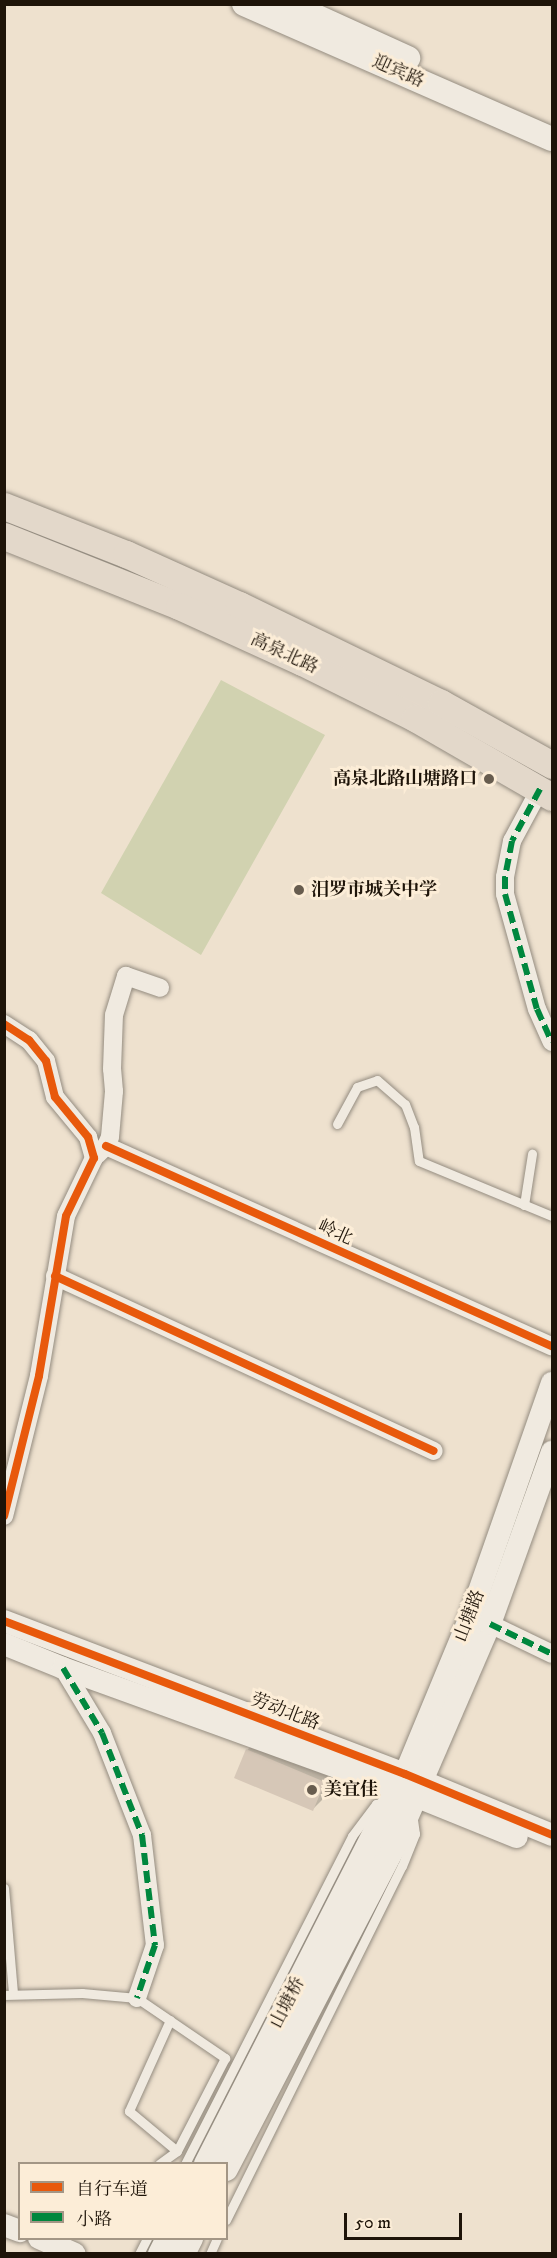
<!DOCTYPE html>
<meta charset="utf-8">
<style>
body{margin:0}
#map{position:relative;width:557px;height:2258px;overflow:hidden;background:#eee1ce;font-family:"IM FELL DW Pica","Noto Serif SC",serif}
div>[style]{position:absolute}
.green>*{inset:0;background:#d1d2b0}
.shadow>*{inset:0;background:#0003}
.building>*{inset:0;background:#d6c7b7}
.roads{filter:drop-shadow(0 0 2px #948c80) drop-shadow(0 0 2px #948c80)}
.service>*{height:9px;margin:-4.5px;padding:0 4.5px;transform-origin:4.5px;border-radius:4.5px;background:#f0eae0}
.minor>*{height:18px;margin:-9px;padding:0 9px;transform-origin:9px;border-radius:9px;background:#f0eae0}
.tertiary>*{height:22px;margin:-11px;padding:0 11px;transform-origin:11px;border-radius:11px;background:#f0eae0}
.secondary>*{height:24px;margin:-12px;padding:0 12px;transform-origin:12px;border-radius:12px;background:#f0eae0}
.primary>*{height:27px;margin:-13.5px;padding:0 13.5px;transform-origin:13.5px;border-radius:13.5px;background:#e3d8ca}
.quiet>*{height:6px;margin-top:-3px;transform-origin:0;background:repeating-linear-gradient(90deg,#00873e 0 12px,transparent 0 18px)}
.cycleway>*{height:8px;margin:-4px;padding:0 4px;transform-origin:4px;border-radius:4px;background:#e8590c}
.dots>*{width:16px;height:16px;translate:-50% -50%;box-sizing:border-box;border:3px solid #fcedd7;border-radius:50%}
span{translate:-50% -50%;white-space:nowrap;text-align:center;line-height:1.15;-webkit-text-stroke:6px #fcedd7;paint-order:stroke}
.street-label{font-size:18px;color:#1e1409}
.poi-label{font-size:18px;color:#1e1409;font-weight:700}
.right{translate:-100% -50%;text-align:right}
.left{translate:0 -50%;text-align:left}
.frame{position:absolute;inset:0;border:6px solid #1e1409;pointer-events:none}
.legend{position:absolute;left:18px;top:2162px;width:210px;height:78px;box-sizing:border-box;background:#fcedd7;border:2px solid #a39685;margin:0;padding:8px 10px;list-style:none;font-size:18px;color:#1e1409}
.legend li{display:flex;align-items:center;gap:12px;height:30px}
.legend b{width:30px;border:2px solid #a39685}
.scale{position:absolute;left:344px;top:2213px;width:118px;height:27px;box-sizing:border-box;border:3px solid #1e1409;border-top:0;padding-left:8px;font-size:18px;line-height:21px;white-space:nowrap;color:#1e1409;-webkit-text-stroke:4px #fcedd7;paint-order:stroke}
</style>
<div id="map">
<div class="green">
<i style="clip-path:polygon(221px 680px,325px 735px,201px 955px,101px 893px)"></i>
</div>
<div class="shadow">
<i style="clip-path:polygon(257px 1741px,333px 1773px,322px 1800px,313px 1809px,247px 1750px)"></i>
</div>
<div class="building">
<i style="clip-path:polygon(246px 1749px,325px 1782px,313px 1811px,234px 1778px)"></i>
</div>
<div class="roads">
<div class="service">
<i style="left:337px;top:1124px;width:42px;rotate:-61.6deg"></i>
<i style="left:357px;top:1087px;width:21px;rotate:-19deg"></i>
<i style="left:377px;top:1080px;width:37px;rotate:41deg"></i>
<i style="left:405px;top:1104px;width:25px;rotate:69deg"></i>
<i style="left:414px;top:1127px;width:34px;rotate:82deg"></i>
<i style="left:419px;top:1161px;width:144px;rotate:22.5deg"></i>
<i style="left:524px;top:1205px;width:52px;rotate:-81.1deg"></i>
<i style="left:4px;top:1888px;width:106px;rotate:85.1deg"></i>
<i style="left:4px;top:1995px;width:78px;rotate:-1.5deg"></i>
<i style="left:82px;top:1993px;width:55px;rotate:5.2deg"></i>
<i style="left:137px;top:1998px;width:107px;rotate:34.3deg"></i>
<i style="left:225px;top:2058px;width:105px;rotate:117.3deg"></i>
<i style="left:177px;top:2151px;width:22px;rotate:144deg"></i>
<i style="left:170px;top:2020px;width:100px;rotate:114.3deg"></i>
<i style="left:129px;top:2111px;width:62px;rotate:39.8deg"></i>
<i style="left:185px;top:2164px;width:368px;rotate:-63deg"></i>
<i style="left:352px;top:1836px;width:40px;rotate:-53deg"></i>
<i style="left:376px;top:1804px;width:11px;rotate:-15deg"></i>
<i style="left:226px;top:2220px;width:395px;rotate:-63.6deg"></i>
<i style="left:402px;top:1866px;width:35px;rotate:-68deg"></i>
<i style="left:415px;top:1834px;width:15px;rotate:-98deg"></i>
<i style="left:139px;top:2254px;width:18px;rotate:-63deg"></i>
<i style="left:210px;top:2254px;width:17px;rotate:-66deg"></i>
</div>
<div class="minor">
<i style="left:540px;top:789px;width:59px;rotate:118.3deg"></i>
<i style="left:512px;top:841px;width:37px;rotate:101deg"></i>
<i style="left:505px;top:877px;width:17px;rotate:90deg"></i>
<i style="left:505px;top:894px;width:119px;rotate:74.5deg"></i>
<i style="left:537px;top:1009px;width:36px;rotate:66deg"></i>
<i style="left:4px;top:1024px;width:30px;rotate:33deg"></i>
<i style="left:29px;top:1040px;width:27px;rotate:51deg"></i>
<i style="left:46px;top:1061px;width:37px;rotate:76deg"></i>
<i style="left:55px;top:1097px;width:52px;rotate:50.5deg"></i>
<i style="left:88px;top:1137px;width:22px;rotate:74deg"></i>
<i style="left:94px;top:1158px;width:64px;rotate:115.8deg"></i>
<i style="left:66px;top:1216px;width:162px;rotate:99.6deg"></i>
<i style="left:39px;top:1376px;width:144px;rotate:104deg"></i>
<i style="left:106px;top:1146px;width:489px;rotate:24.2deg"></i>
<i style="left:97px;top:1155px;width:13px;rotate:-45deg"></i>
<i style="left:106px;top:1146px;width:10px;rotate:-66deg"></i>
<i style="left:110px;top:1137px;width:46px;rotate:-85deg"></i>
<i style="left:114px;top:1091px;width:22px;rotate:-95deg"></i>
<i style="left:112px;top:1069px;width:54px;rotate:-87.9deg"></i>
<i style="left:114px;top:1015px;width:41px;rotate:-72.9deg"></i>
<i style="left:126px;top:976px;width:36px;rotate:19deg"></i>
<i style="left:55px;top:1276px;width:417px;rotate:24.8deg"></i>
<i style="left:490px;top:1624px;width:69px;rotate:25.8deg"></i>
<i style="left:63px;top:1668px;width:76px;rotate:59deg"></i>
<i style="left:102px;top:1733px;width:110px;rotate:68.6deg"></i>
<i style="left:142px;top:1835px;width:111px;rotate:83.3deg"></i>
<i style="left:155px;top:1945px;width:56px;rotate:108.8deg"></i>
</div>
<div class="tertiary">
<i style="left:4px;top:1621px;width:429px;rotate:20.9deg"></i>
<i style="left:405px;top:1774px;width:159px;rotate:22.5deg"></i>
<i style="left:4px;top:1644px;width:64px;rotate:22.1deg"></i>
<i style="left:63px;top:1668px;width:356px;rotate:19.9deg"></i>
<i style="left:398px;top:1789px;width:128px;rotate:22deg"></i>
<i style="left:405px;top:1774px;width:170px;rotate:-67.5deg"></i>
<i style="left:470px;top:1617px;width:248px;rotate:-70.7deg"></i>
<i style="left:422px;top:1781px;width:171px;rotate:-66.6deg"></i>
<i style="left:490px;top:1624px;width:183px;rotate:-70.2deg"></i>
<i style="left:4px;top:2225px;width:17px;rotate:21deg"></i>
<i style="left:39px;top:2238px;width:39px;rotate:24deg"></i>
</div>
<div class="secondary">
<i style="left:244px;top:4px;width:336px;rotate:23.7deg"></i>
<i style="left:289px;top:4px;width:131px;rotate:24.4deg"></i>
<i style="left:206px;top:2164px;width:438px;rotate:-63deg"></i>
<i style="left:226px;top:2169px;width:360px;rotate:-62.5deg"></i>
<i style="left:392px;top:1850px;width:75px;rotate:-66.5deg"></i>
<i style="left:160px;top:2254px;width:18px;rotate:-63deg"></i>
<i style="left:183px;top:2254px;width:18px;rotate:-63deg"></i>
</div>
<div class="primary">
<i style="left:4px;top:506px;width:131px;rotate:21.5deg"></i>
<i style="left:126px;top:554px;width:124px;rotate:24.3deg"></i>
<i style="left:239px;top:605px;width:225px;rotate:25.9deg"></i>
<i style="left:441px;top:703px;width:127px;rotate:29.2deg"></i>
<i style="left:4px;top:536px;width:188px;rotate:21.8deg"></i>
<i style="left:179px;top:606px;width:135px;rotate:24.5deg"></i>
<i style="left:302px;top:662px;width:126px;rotate:26.4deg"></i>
<i style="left:415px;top:718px;width:158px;rotate:30deg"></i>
</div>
</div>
<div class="quiet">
<i style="left:540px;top:789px;width:59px;rotate:118.3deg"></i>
<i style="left:512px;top:841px;width:37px;rotate:101deg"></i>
<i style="left:505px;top:877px;width:17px;rotate:90deg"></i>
<i style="left:505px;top:894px;width:119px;rotate:74.5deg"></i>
<i style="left:537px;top:1009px;width:36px;rotate:66deg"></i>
<i style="left:490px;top:1624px;width:69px;rotate:25.8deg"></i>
<i style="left:63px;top:1668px;width:76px;rotate:59deg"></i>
<i style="left:102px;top:1733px;width:110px;rotate:68.6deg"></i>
<i style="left:142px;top:1835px;width:111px;rotate:83.3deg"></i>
<i style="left:155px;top:1945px;width:56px;rotate:108.8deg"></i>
</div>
<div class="cycleway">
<i style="left:4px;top:1024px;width:30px;rotate:33deg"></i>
<i style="left:29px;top:1040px;width:27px;rotate:51deg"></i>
<i style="left:46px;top:1061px;width:37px;rotate:76deg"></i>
<i style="left:55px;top:1097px;width:52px;rotate:50.5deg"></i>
<i style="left:88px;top:1137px;width:22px;rotate:74deg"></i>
<i style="left:94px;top:1158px;width:64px;rotate:115.8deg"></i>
<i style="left:66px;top:1216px;width:162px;rotate:99.6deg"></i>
<i style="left:39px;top:1376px;width:144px;rotate:104deg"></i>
<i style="left:106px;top:1146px;width:489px;rotate:24.2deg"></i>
<i style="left:55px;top:1276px;width:417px;rotate:24.8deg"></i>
<i style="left:4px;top:1621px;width:429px;rotate:20.9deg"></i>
<i style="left:405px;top:1774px;width:159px;rotate:22.5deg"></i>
</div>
<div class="dots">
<i style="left:489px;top:779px;background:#675c4e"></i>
<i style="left:299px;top:890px;background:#675c4e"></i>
<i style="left:312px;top:1790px;background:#675c4e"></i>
</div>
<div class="street-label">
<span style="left:398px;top:72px;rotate:24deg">迎宾路</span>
<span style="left:284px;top:654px;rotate:25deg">高泉北路</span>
<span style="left:335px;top:1233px;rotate:24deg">岭北</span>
<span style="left:470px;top:1616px;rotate:-69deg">山塘路</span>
<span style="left:285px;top:1712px;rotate:21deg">劳动北路</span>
<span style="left:288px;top:2003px;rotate:-63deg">山塘桥</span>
</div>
<div class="poi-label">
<span class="right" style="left:477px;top:779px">高泉北路山塘路口</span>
<span class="left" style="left:311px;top:890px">汨罗市城关中学</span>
<span class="left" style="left:324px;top:1790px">美宜佳</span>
</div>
<div class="frame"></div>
<ul class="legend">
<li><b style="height:8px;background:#e8590c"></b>自行车道</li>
<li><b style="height:8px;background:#00873e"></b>小路</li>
</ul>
<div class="scale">50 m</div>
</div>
